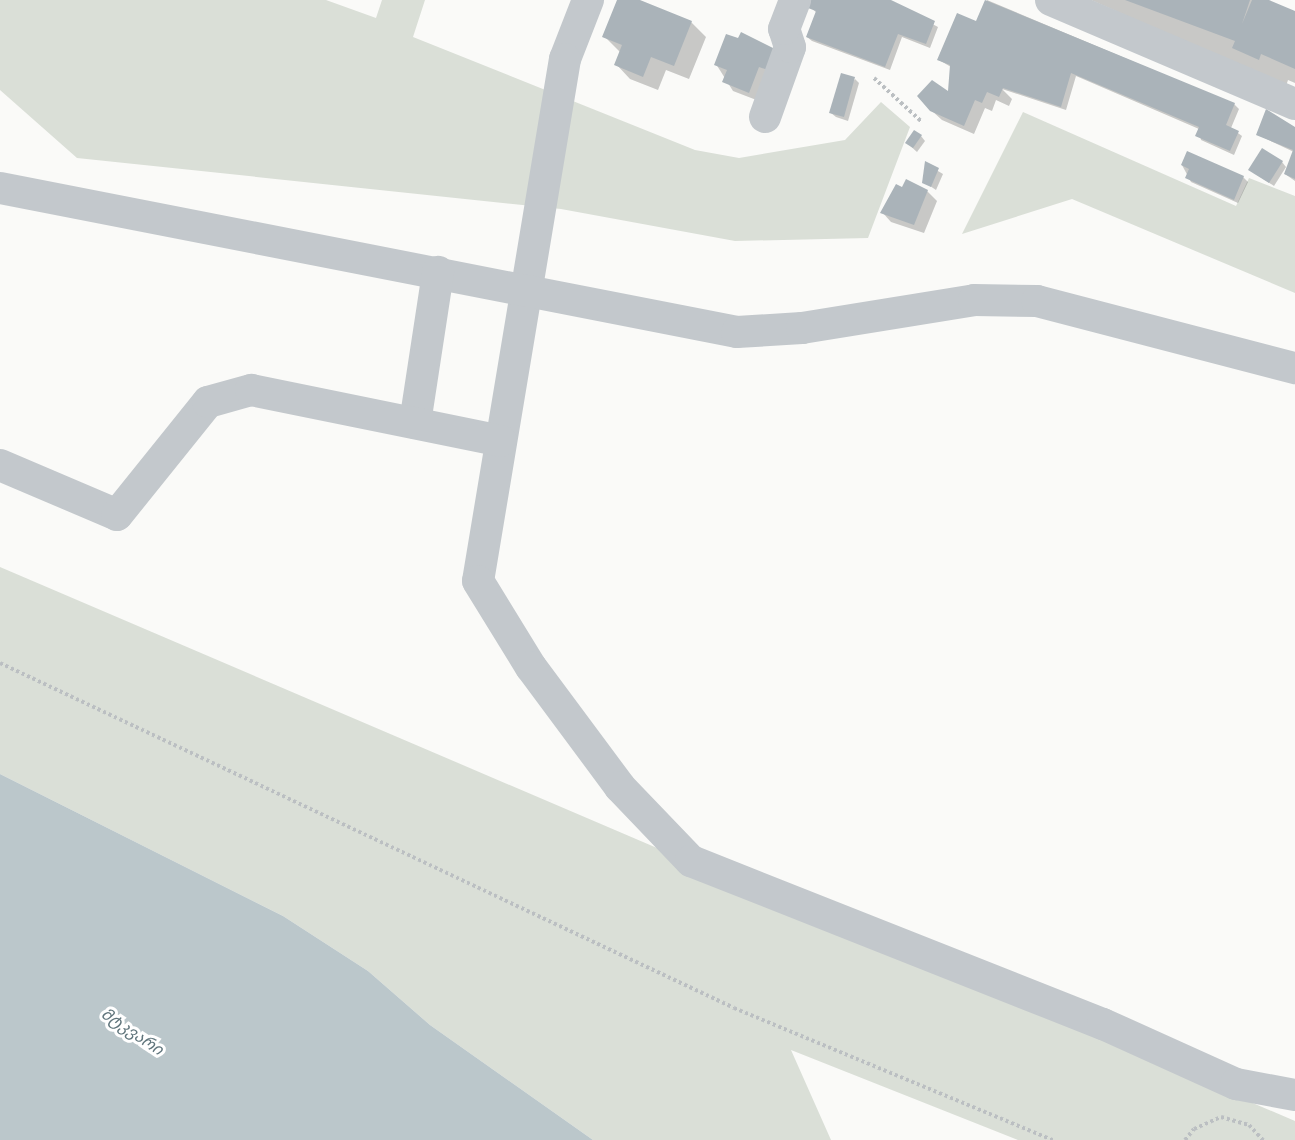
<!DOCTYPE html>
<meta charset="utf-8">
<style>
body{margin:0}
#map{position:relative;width:1295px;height:1140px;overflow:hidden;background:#fafaf8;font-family:"Varela Round","Noto Sans Georgian",sans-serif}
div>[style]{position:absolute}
.green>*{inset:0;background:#dadfd7}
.water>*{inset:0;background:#bbc7cb}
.shadow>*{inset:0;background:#0003}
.building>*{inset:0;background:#aab3b9}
.path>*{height:4px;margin-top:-2px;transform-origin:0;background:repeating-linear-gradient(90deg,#bbbfc2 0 3px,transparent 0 6px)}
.minor>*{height:32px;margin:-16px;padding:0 16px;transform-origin:16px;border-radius:16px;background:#c3c8cc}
span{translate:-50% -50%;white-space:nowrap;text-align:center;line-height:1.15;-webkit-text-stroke:6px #fff;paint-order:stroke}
.water-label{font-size:16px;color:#60757c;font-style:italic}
</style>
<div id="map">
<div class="green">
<i style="clip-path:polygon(0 0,326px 0,376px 18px,382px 0,425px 0,413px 37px,695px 150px,739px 158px,845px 140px,881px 102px,910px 127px,868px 238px,735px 241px,561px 209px,77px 158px,0 90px)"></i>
<i style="clip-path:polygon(1023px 112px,1236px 206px,1249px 178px,1295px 196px,1295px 293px,1072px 199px,962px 234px)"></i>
<i style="clip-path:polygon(0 567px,1295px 1121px,1295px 1140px,1018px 1140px,791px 1050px,831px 1140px,593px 1140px,430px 1025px,368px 971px,283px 916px,0 774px)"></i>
</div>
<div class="water">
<i style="clip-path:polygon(0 774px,283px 916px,368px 971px,430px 1025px,593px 1140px,0 1140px)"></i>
</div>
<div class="shadow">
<i style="clip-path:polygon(619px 0,636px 0,691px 22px,706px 37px,689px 79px,666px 70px,658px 90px,630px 79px,616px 64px,620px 52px,604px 36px)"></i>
<i style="clip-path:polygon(813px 0,888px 0,938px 27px,930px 48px,902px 37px,890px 70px,812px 41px,807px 37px,817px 13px,810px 7px)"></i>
<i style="clip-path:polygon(987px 0,1234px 104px,1239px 109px,1231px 128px,1242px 136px,1234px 155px,1201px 140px,1199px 129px,1076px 76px,1066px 110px,1002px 89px,1012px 99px,1009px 106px,996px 100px,992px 111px,985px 108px,974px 134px,942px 120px,931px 110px,949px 94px,951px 67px,939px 60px,977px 23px)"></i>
<i style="clip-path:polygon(1091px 0,1265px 0,1295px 13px,1295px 83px,1288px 80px,1286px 86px)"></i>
<i style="clip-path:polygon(742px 34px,772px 50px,759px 101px,733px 91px,716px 64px)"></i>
<i style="clip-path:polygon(855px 79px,859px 83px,848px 121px,836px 117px,831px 113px)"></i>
<i style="clip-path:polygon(1267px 111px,1295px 129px,1295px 181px,1285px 174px,1294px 152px,1258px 135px)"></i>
<i style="clip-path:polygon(921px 136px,925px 141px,917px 152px,907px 143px)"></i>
<i style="clip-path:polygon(1282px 162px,1286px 167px,1274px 186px,1250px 170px)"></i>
<i style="clip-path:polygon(926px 164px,943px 174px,936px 190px,924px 182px)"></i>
<i style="clip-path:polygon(1182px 165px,1243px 177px,1248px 182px,1238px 203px,1191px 182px)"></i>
<i style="clip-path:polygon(927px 191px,937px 201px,924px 233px,891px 222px,882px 212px)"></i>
</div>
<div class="building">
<i style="clip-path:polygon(617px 0,640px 0,692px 21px,674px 66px,651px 57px,643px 77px,614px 65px,622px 45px,602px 37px)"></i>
<i style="clip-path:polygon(811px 0,891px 0,935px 21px,926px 44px,898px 34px,885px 67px,806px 37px,816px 11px,808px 8px)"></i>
<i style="clip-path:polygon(985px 0,1235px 103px,1226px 125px,1239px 131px,1230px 151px,1195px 136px,1199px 127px,1071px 73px,1061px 107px,1003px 88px,999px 97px,987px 92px,982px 103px,975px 100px,964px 126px,930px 111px,917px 96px,932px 80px,948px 91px,950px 65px,937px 60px,957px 13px,976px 21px)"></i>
<i style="clip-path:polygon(1125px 0,1250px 0,1242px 24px,1252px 0,1269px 0,1295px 11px,1295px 69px,1261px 54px,1259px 60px,1232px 48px,1235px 41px)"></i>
<i style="clip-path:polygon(741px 32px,779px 51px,771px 71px,759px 67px,749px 93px,722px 82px,727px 70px,714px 65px,726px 34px,738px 38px)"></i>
<i style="clip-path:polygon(841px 73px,855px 77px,844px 117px,829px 113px)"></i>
<i style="clip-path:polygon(1266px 109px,1295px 127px,1295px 179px,1284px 174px,1293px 150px,1256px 135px)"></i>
<i style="clip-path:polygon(914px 130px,922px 135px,913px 148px,905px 143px)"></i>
<i style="clip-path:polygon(1262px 148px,1283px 161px,1269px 183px,1248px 170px)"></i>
<i style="clip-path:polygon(1187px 151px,1244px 176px,1234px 200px,1185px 178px,1189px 169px,1181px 165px)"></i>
<i style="clip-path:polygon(925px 161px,939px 168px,931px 187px,922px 183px)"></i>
<i style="clip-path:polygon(906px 179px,928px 190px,914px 225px,880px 213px,896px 184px,902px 187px)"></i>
</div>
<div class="path">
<i style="left:874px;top:78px;width:64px;rotate:42.5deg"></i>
<i style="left:0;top:663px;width:811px;rotate:25.17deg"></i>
<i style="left:734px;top:1008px;width:345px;rotate:22.5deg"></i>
<i style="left:1185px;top:1140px;width:14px;rotate:-51deg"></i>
<i style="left:1194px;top:1129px;width:30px;rotate:-24deg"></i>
<i style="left:1221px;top:1117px;width:29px;rotate:16deg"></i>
<i style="left:1249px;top:1125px;width:21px;rotate:47deg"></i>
</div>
<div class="minor">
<i style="left:588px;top:0;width:63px;rotate:111.3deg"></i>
<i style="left:565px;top:59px;width:529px;rotate:99.46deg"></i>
<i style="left:478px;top:581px;width:101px;rotate:58.4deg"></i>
<i style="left:531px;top:667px;width:149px;rotate:53.4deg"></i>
<i style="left:620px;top:787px;width:103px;rotate:46.2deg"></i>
<i style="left:691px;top:861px;width:443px;rotate:21.6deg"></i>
<i style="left:1103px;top:1024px;width:146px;rotate:24.3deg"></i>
<i style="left:1236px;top:1084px;width:60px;rotate:10.6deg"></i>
<i style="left:1051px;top:0;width:265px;rotate:23.1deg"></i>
<i style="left:765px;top:117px;width:74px;rotate:-70.3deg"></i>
<i style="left:790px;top:47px;width:19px;rotate:-108deg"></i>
<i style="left:784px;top:29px;width:31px;rotate:-69deg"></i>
<i style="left:0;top:188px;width:751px;rotate:11.06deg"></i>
<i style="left:737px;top:332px;width:65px;rotate:-3.5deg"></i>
<i style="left:802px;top:328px;width:174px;rotate:-9.2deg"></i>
<i style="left:974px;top:300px;width:63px;rotate:0.9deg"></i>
<i style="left:1037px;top:301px;width:267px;rotate:14.6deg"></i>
<i style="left:415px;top:423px;width:153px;rotate:-81.3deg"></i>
<i style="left:0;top:465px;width:127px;rotate:23.1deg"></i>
<i style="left:117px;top:515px;width:145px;rotate:-51.2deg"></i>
<i style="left:208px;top:402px;width:45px;rotate:-15.6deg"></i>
<i style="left:251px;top:390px;width:255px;rotate:11.5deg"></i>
</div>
<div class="water-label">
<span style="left:132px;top:1032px;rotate:34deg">მტკვარი</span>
</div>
</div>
